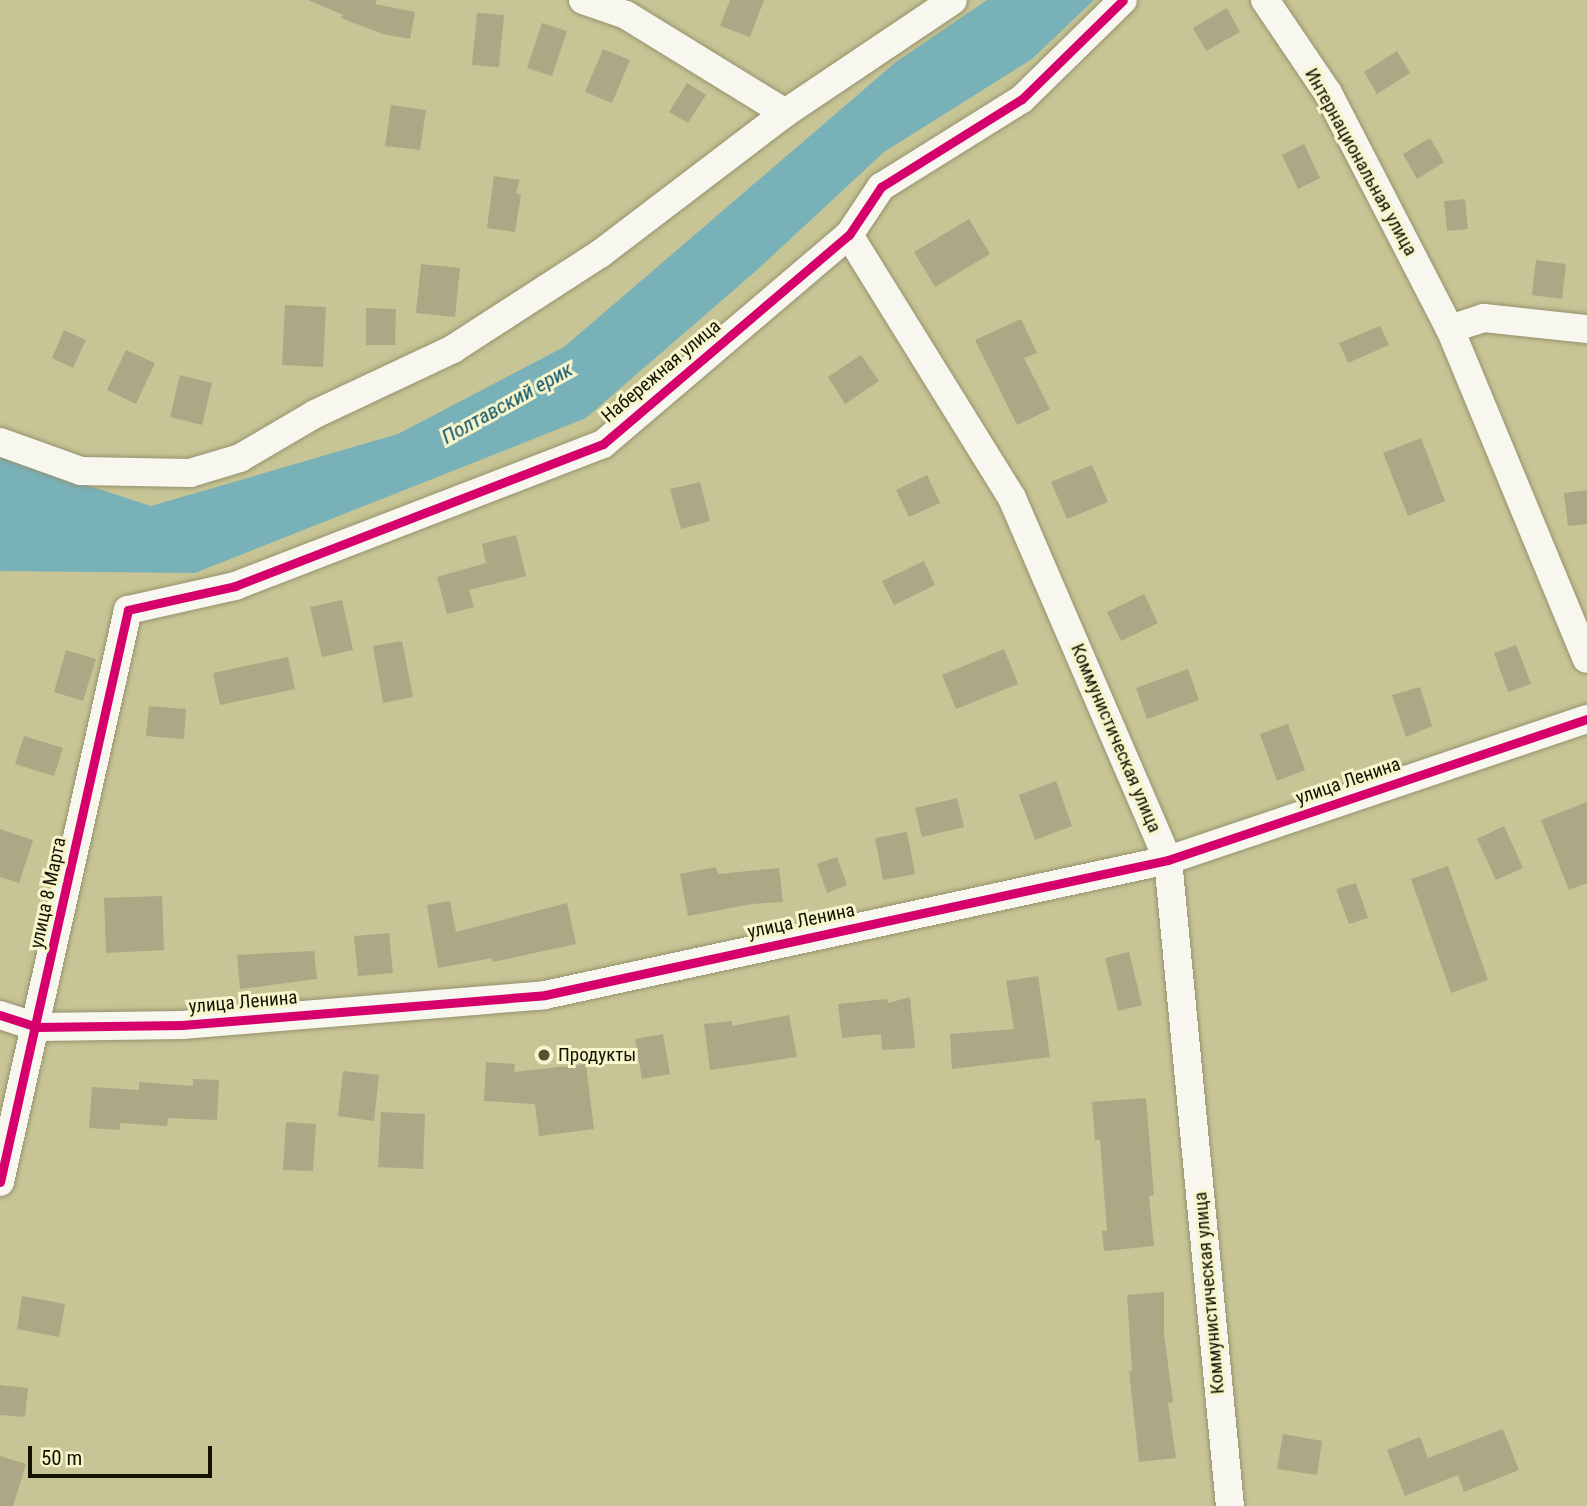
<!DOCTYPE html>
<meta charset="utf-8">
<style>
body{margin:0}
#map{position:relative;width:1587px;height:1506px;overflow:hidden;background:#c7c495;font-family:"Roboto Condensed",sans-serif}
div>[style]{position:absolute}
.water>*{inset:0;background:#79b1b8}
.building>*{inset:0;background:#aea785}
.roads{filter:drop-shadow(0 0 2px #95926d) drop-shadow(0 0 2px #95926d)}
.street>*{height:28px;margin:-14px;padding:0 14px;transform-origin:14px;border-radius:14px;background:#f7f6ef}
.cycleway>*{height:9px;margin:-4.5px;padding:0 4.5px;transform-origin:4.5px;border-radius:4.5px;background:#d6006c}
.dots>*{width:19px;height:19px;translate:-50% -50%;box-sizing:border-box;border:4px solid #f7f5cc;border-radius:50%}
span{translate:-50% -50%;white-space:nowrap;text-align:center;line-height:1.15;-webkit-text-stroke:6px #f7f5cc;paint-order:stroke}
.street-label{font-size:19px;color:#141200}
.poi-label{font-size:19px;color:#141200}
.left{translate:0 -50%;text-align:left}
.water-label{font-size:21px;color:#0e5369;font-style:italic}
.scale{position:absolute;left:28px;top:1446px;width:184px;height:32px;box-sizing:border-box;border:4px solid #141200;border-top:0;padding-left:9px;font-size:21px;line-height:24px;white-space:nowrap;color:#141200;-webkit-text-stroke:5px #f7f5cc;paint-order:stroke}
</style>
<div id="map">
<div class="water">
<i style="clip-path:polygon(987px 0,1094px 0,1032px 59px,884px 152px,757px 270px,586px 418px,195px 573px,0 571px,0 457px,151px 506px,398px 434px,564px 347px,896px 62px)"></i>
</div>
<div class="building">
<i style="clip-path:polygon(308px 0,377px 0,375px 4px,415px 12px,410px 39px,383px 34px,341px 18px,343px 15px)"></i>
<i style="clip-path:polygon(730px 0,764px 0,750px 37px,720px 26px)"></i>
<i style="clip-path:polygon(1227px 8px,1240px 32px,1206px 51px,1193px 28px)"></i>
<i style="clip-path:polygon(477px 13px,504px 15px,499px 67px,472px 65px)"></i>
<i style="clip-path:polygon(542px 23px,567px 31px,552px 76px,527px 68px)"></i>
<i style="clip-path:polygon(603px 49px,630px 60px,612px 103px,585px 92px)"></i>
<i style="clip-path:polygon(1397px 51px,1410px 73px,1377px 94px,1364px 72px)"></i>
<i style="clip-path:polygon(687px 83px,706px 95px,688px 123px,669px 112px)"></i>
<i style="clip-path:polygon(391px 105px,426px 110px,420px 150px,385px 146px)"></i>
<i style="clip-path:polygon(1430px 138px,1444px 162px,1417px 179px,1403px 154px)"></i>
<i style="clip-path:polygon(1304px 144px,1320px 178px,1298px 189px,1282px 155px)"></i>
<i style="clip-path:polygon(494px 176px,520px 180px,516px 193px,521px 195px,515px 232px,487px 228px)"></i>
<i style="clip-path:polygon(1465px 199px,1468px 229px,1447px 231px,1444px 201px)"></i>
<i style="clip-path:polygon(969px 219px,990px 254px,935px 287px,914px 252px)"></i>
<i style="clip-path:polygon(1536px 260px,1566px 264px,1562px 299px,1532px 295px)"></i>
<i style="clip-path:polygon(421px 264px,460px 268px,455px 317px,416px 313px)"></i>
<i style="clip-path:polygon(285px 305px,326px 307px,323px 367px,282px 365px)"></i>
<i style="clip-path:polygon(366px 308px,396px 309px,395px 345px,366px 345px)"></i>
<i style="clip-path:polygon(1021px 319px,1037px 353px,1024px 358px,1050px 409px,1017px 425px,975px 340px)"></i>
<i style="clip-path:polygon(1380px 326px,1389px 345px,1348px 363px,1339px 343px)"></i>
<i style="clip-path:polygon(64px 330px,86px 340px,73px 368px,52px 358px)"></i>
<i style="clip-path:polygon(126px 350px,155px 363px,136px 404px,107px 390px)"></i>
<i style="clip-path:polygon(861px 355px,879px 381px,845px 404px,828px 377px)"></i>
<i style="clip-path:polygon(180px 375px,212px 383px,202px 425px,170px 417px)"></i>
<i style="clip-path:polygon(1421px 438px,1445px 501px,1408px 516px,1383px 453px)"></i>
<i style="clip-path:polygon(1092px 465px,1108px 502px,1067px 519px,1051px 482px)"></i>
<i style="clip-path:polygon(927px 475px,940px 503px,909px 517px,896px 490px)"></i>
<i style="clip-path:polygon(700px 482px,710px 521px,681px 529px,670px 489px)"></i>
<i style="clip-path:polygon(1587px 490px,1587px 524px,1568px 526px,1564px 493px)"></i>
<i style="clip-path:polygon(516px 535px,526px 576px,469px 590px,474px 607px,447px 614px,437px 577px,486px 563px,482px 544px)"></i>
<i style="clip-path:polygon(924px 561px,935px 585px,894px 605px,882px 581px)"></i>
<i style="clip-path:polygon(1144px 594px,1158px 623px,1121px 641px,1107px 612px)"></i>
<i style="clip-path:polygon(342px 600px,353px 650px,322px 657px,310px 607px)"></i>
<i style="clip-path:polygon(402px 641px,413px 697px,383px 703px,373px 646px)"></i>
<i style="clip-path:polygon(1516px 645px,1531px 684px,1508px 692px,1494px 653px)"></i>
<i style="clip-path:polygon(1004px 649px,1018px 684px,956px 709px,942px 675px)"></i>
<i style="clip-path:polygon(66px 650px,96px 659px,83px 701px,54px 692px)"></i>
<i style="clip-path:polygon(288px 657px,295px 689px,220px 705px,213px 673px)"></i>
<i style="clip-path:polygon(1188px 669px,1199px 700px,1147px 719px,1136px 688px)"></i>
<i style="clip-path:polygon(1420px 687px,1432px 726px,1406px 737px,1392px 695px)"></i>
<i style="clip-path:polygon(149px 706px,186px 709px,184px 739px,146px 736px)"></i>
<i style="clip-path:polygon(1288px 724px,1305px 770px,1277px 781px,1260px 734px)"></i>
<i style="clip-path:polygon(24px 736px,63px 748px,54px 776px,15px 764px)"></i>
<i style="clip-path:polygon(1056px 781px,1072px 826px,1035px 840px,1019px 795px)"></i>
<i style="clip-path:polygon(957px 798px,964px 827px,922px 837px,915px 808px)"></i>
<i style="clip-path:polygon(1587px 802px,1587px 883px,1569px 890px,1541px 820px)"></i>
<i style="clip-path:polygon(1504px 826px,1523px 868px,1496px 880px,1477px 839px)"></i>
<i style="clip-path:polygon(0 829px,33px 840px,19px 883px,0 877px)"></i>
<i style="clip-path:polygon(907px 832px,915px 874px,883px 880px,875px 838px)"></i>
<i style="clip-path:polygon(837px 857px,847px 885px,827px 893px,817px 864px)"></i>
<i style="clip-path:polygon(1448px 866px,1488px 980px,1451px 993px,1411px 879px)"></i>
<i style="clip-path:polygon(716px 867px,718px 874px,779px 868px,783px 902px,752px 904px,688px 916px,680px 874px)"></i>
<i style="clip-path:polygon(1356px 883px,1368px 918px,1349px 924px,1336px 889px)"></i>
<i style="clip-path:polygon(162px 896px,164px 950px,106px 953px,104px 898px)"></i>
<i style="clip-path:polygon(450px 901px,456px 932px,567px 903px,576px 944px,493px 962px,492px 958px,438px 968px,427px 905px)"></i>
<i style="clip-path:polygon(389px 933px,393px 973px,358px 976px,354px 936px)"></i>
<i style="clip-path:polygon(314px 951px,317px 979px,240px 989px,237px 955px)"></i>
<i style="clip-path:polygon(1129px 952px,1142px 1005px,1118px 1011px,1105px 958px)"></i>
<i style="clip-path:polygon(1038px 976px,1050px 1057px,952px 1069px,950px 1034px,1014px 1029px,1006px 981px)"></i>
<i style="clip-path:polygon(910px 997px,915px 1048px,882px 1050px,881px 1034px,842px 1038px,838px 1004px,887px 999px,888px 1003px)"></i>
<i style="clip-path:polygon(789px 1015px,797px 1057px,710px 1070px,704px 1024px,732px 1021px,732px 1026px)"></i>
<i style="clip-path:polygon(663px 1034px,670px 1074px,642px 1079px,635px 1039px)"></i>
<i style="clip-path:polygon(486px 1062px,515px 1064px,514px 1072px,586px 1064px,594px 1129px,539px 1136px,535px 1104px,484px 1101px)"></i>
<i style="clip-path:polygon(343px 1071px,379px 1075px,374px 1121px,338px 1116px)"></i>
<i style="clip-path:polygon(193px 1079px,219px 1080px,217px 1120px,168px 1118px,167px 1126px,120px 1123px,120px 1130px,89px 1128px,92px 1087px,139px 1090px,139px 1082px,193px 1086px)"></i>
<i style="clip-path:polygon(1146px 1098px,1154px 1195px,1149px 1196px,1154px 1246px,1104px 1251px,1102px 1231px,1107px 1231px,1100px 1140px,1095px 1140px,1092px 1102px)"></i>
<i style="clip-path:polygon(381px 1112px,425px 1114px,423px 1169px,378px 1167px)"></i>
<i style="clip-path:polygon(286px 1122px,316px 1124px,313px 1171px,283px 1170px)"></i>
<i style="clip-path:polygon(1164px 1292px,1164px 1334px,1173px 1402px,1168px 1403px,1176px 1458px,1139px 1462px,1129px 1371px,1132px 1371px,1127px 1295px)"></i>
<i style="clip-path:polygon(22px 1296px,65px 1304px,59px 1337px,17px 1329px)"></i>
<i style="clip-path:polygon(0 1385px,28px 1388px,25px 1417px,0 1415px)"></i>
<i style="clip-path:polygon(1503px 1429px,1519px 1470px,1464px 1492px,1458px 1475px,1405px 1496px,1387px 1450px,1420px 1437px,1428px 1458px)"></i>
<i style="clip-path:polygon(1283px 1434px,1322px 1441px,1317px 1475px,1277px 1469px)"></i>
<i style="clip-path:polygon(0 1456px,26px 1464px,13px 1506px,0 1506px)"></i>
</div>
<div class="roads">
<div class="street">
<i style="left:583px;top:0;width:46px;rotate:19.2deg"></i>
<i style="left:626px;top:15px;width:187px;rotate:31.6deg"></i>
<i style="left:1265px;top:0;width:112px;rotate:55.9deg"></i>
<i style="left:1328px;top:93px;width:266px;rotate:62.7deg"></i>
<i style="left:1450px;top:329px;width:357px;rotate:67.5deg"></i>
<i style="left:849px;top:235px;width:309px;rotate:58.2deg"></i>
<i style="left:1012px;top:498px;width:394px;rotate:66.7deg"></i>
<i style="left:1168px;top:860px;width:649px;rotate:84.52deg"></i>
<i style="left:1450px;top:329px;width:36px;rotate:-18deg"></i>
<i style="left:1484px;top:318px;width:104px;rotate:6.1deg"></i>
<i style="left:0;top:442px;width:86px;rotate:19.7deg"></i>
<i style="left:81px;top:471px;width:109px;rotate:1.1deg"></i>
<i style="left:190px;top:473px;width:52px;rotate:-16.7deg"></i>
<i style="left:240px;top:458px;width:87px;rotate:-30.4deg"></i>
<i style="left:315px;top:414px;width:153px;rotate:-25.2deg"></i>
<i style="left:453px;top:349px;width:175px;rotate:-32.9deg"></i>
<i style="left:600px;top:254px;width:233px;rotate:-37.3deg"></i>
<i style="left:785px;top:113px;width:202px;rotate:-33.9deg"></i>
<i style="left:0;top:1015px;width:39px;rotate:18deg"></i>
<i style="left:37px;top:1027px;width:145px;rotate:-0.8deg"></i>
<i style="left:182px;top:1025px;width:364px;rotate:-4.7deg"></i>
<i style="left:545px;top:995px;width:637px;rotate:-12.23deg"></i>
<i style="left:1168px;top:860px;width:442px;rotate:-18.6deg"></i>
<i style="left:0;top:1182px;width:586px;rotate:-77.39deg"></i>
<i style="left:128px;top:610px;width:110px;rotate:-12.6deg"></i>
<i style="left:235px;top:586px;width:394px;rotate:-21.1deg"></i>
<i style="left:603px;top:444px;width:323px;rotate:-40.4deg"></i>
<i style="left:849px;top:235px;width:58px;rotate:-56.3deg"></i>
<i style="left:881px;top:187px;width:166px;rotate:-32deg"></i>
<i style="left:1022px;top:99px;width:141px;rotate:-44.4deg"></i>
</div>
</div>
<div class="cycleway">
<i style="left:0;top:1015px;width:39px;rotate:18deg"></i>
<i style="left:37px;top:1027px;width:145px;rotate:-0.8deg"></i>
<i style="left:182px;top:1025px;width:364px;rotate:-4.7deg"></i>
<i style="left:545px;top:995px;width:637px;rotate:-12.23deg"></i>
<i style="left:1168px;top:860px;width:442px;rotate:-18.6deg"></i>
<i style="left:0;top:1182px;width:586px;rotate:-77.39deg"></i>
<i style="left:128px;top:610px;width:110px;rotate:-12.6deg"></i>
<i style="left:235px;top:586px;width:394px;rotate:-21.1deg"></i>
<i style="left:603px;top:444px;width:323px;rotate:-40.4deg"></i>
<i style="left:849px;top:235px;width:58px;rotate:-56.3deg"></i>
<i style="left:881px;top:187px;width:166px;rotate:-32deg"></i>
<i style="left:1022px;top:99px;width:141px;rotate:-44.4deg"></i>
</div>
<div class="dots">
<i style="left:544px;top:1055px;background:#535034"></i>
</div>
<div class="street-label">
<span style="left:1361px;top:162px;rotate:61deg">Интернациональная улица</span>
<span style="left:661px;top:371px;rotate:-40deg">Набережная улица</span>
<span style="left:1116px;top:738px;rotate:67deg">Коммунистическая улица</span>
<span style="left:1348px;top:781px;rotate:-19deg">улица Ленина</span>
<span style="left:48px;top:893px;rotate:-78deg">улица 8 Марта</span>
<span style="left:801px;top:921px;rotate:-12deg">улица Ленина</span>
<span style="left:243px;top:1002px;rotate:-5deg">улица Ленина</span>
<span style="left:1209px;top:1293px;rotate:-95deg">Коммунистическая улица</span>
</div>
<div class="poi-label">
<span class="left" style="left:558px;top:1055px">Продукты</span>
</div>
<div class="water-label">
<span style="left:507px;top:403px;rotate:-29deg">Полтавский ерик</span>
</div>
<div class="scale">50 m</div>
</div>
